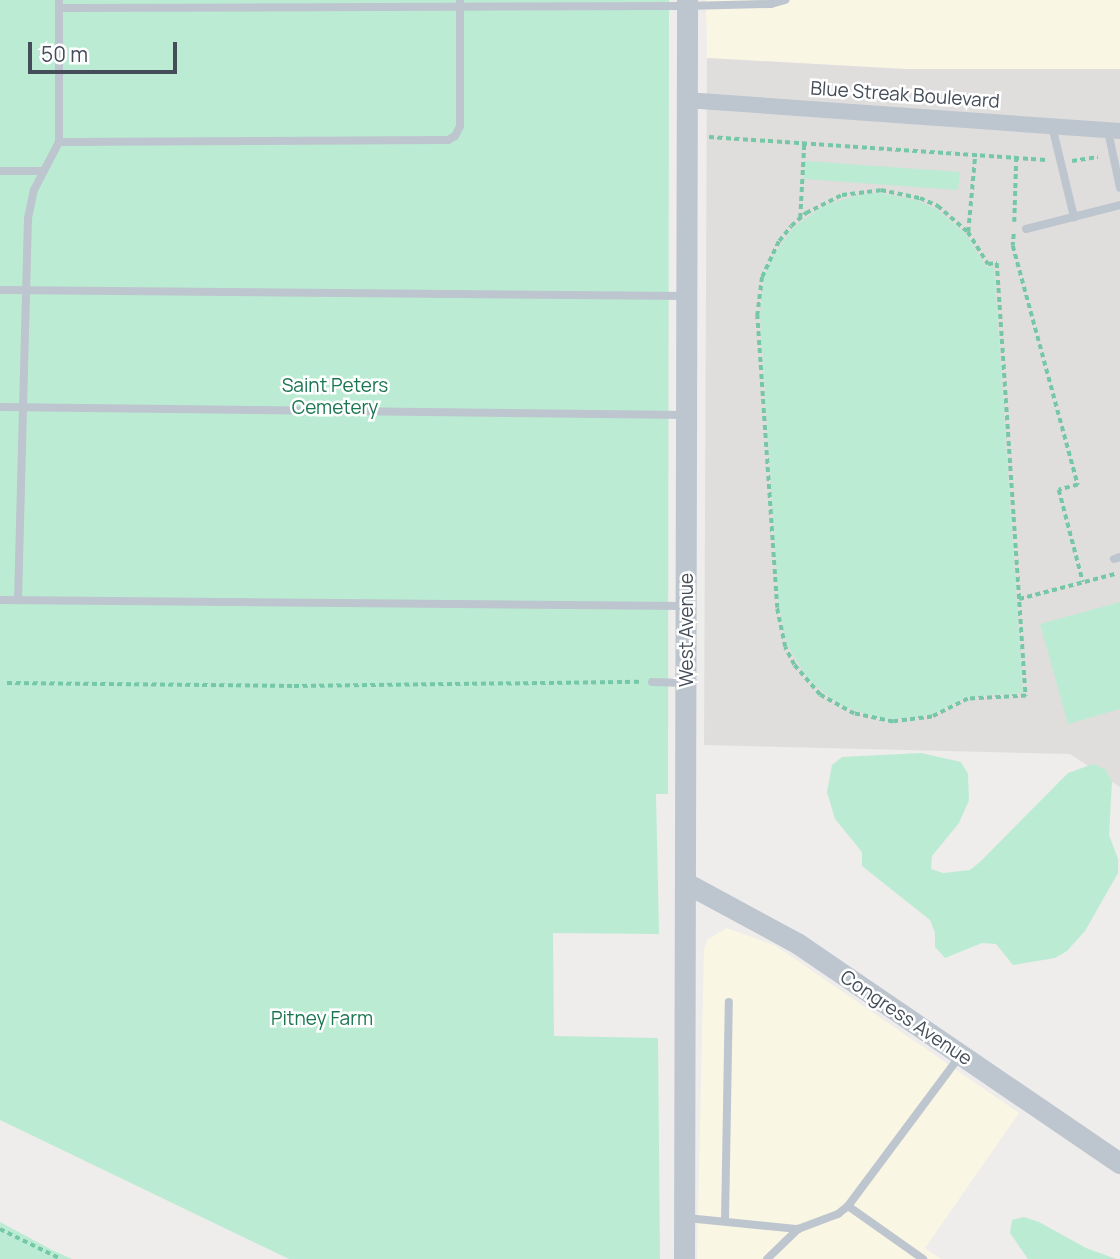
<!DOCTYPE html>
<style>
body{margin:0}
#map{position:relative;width:1120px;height:1259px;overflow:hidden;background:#efecec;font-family:Manrope,sans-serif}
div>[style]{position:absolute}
.commercial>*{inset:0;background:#faf6e4}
.education>*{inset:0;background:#e0dddd}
.green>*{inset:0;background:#bbecd3}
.path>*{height:3.5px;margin-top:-1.75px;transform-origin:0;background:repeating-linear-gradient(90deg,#75c8a7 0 5px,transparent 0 8.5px)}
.service>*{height:8px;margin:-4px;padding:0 4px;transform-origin:4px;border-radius:4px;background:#bdc5ce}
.minor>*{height:16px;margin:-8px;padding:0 8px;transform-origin:8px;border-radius:8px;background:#bdc5ce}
.tertiary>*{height:21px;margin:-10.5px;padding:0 10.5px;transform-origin:10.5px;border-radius:10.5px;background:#bdc5ce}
span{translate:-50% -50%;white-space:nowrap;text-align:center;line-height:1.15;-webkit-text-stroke:5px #fff;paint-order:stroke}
.street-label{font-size:19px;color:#454d58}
.park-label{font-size:19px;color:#1a7651}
.scale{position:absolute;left:28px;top:42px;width:149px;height:32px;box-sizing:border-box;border:4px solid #454d58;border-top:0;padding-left:9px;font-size:21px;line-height:24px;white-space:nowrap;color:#454d58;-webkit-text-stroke:5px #fff;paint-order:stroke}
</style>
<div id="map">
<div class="commercial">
<i style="clip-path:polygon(706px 0,1120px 0,1120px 69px,905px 69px,707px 58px)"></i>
<i style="clip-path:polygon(727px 928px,776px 946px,1019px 1113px,925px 1248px,941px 1259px,697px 1259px,704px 949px,708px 939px)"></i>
</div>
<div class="education">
<i style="clip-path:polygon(707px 58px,905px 69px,1120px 69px,1120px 787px,1070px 754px,704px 745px)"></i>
</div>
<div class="green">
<i style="clip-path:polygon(0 0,669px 0,668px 794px,656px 794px,659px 934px,553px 933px,554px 1036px,658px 1038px,660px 1259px,289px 1259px,0 1120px)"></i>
<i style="clip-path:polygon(805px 161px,960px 172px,958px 190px,804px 179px)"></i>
<i style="clip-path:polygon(881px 193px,919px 201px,936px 209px,966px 234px,986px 267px,994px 266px,1023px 693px,967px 697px,931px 715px,893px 719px,874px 717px,838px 704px,808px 679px,788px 646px,779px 608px,760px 316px,764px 277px,771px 259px,793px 228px,825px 205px,862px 194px)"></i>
<i style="clip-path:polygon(1120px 602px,1120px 709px,1068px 724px,1040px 624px)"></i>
<i style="clip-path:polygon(921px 753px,961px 762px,968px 774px,969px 800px,959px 823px,932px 856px,931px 869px,943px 873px,970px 870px,980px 862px,1068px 773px,1093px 764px,1105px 769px,1112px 781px,1109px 835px,1118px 859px,1118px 873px,1085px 931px,1067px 951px,1055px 958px,1013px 965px,996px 944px,982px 943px,945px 958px,935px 947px,935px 933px,930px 920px,862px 866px,862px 852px,835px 819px,827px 792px,832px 765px,842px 757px)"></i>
<i style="clip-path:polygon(1024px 1217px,1039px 1222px,1086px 1248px,1116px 1259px,1028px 1259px,1010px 1233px,1012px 1220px)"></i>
<i style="clip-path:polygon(0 1222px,52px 1250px,72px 1259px,0 1259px)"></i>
</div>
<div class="path">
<i style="left:709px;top:137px;width:338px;rotate:3.9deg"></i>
<i style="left:1072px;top:161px;width:26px;rotate:-9deg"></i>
<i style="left:881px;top:190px;width:40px;rotate:12deg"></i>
<i style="left:920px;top:198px;width:20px;rotate:24deg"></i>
<i style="left:938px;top:206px;width:40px;rotate:41deg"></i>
<i style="left:968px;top:232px;width:38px;rotate:58deg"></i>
<i style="left:988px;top:264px;width:9px;rotate:-6deg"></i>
<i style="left:997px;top:263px;width:434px;rotate:86.2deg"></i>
<i style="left:1026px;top:696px;width:58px;rotate:177deg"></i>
<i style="left:968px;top:699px;width:40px;rotate:153.4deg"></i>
<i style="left:932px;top:717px;width:39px;rotate:173deg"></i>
<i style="left:893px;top:722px;width:40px;rotate:-168deg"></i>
<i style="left:854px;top:714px;width:39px;rotate:-151deg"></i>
<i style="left:820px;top:695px;width:40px;rotate:-131deg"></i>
<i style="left:794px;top:665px;width:20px;rotate:-117deg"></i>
<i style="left:785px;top:647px;width:40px;rotate:-102deg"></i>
<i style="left:777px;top:608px;width:293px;rotate:-93.9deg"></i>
<i style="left:757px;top:316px;width:39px;rotate:-83deg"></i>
<i style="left:762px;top:277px;width:40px;rotate:-65deg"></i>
<i style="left:779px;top:241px;width:19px;rotate:-51deg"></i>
<i style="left:791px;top:226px;width:20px;rotate:-41deg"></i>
<i style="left:806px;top:213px;width:40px;rotate:-26.6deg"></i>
<i style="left:842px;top:195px;width:39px;rotate:-7deg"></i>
<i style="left:800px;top:218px;width:75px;rotate:-86.9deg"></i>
<i style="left:1014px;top:222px;width:64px;rotate:-88.2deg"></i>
<i style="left:968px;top:232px;width:77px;rotate:-84.8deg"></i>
<i style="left:1014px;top:234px;width:12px;rotate:95deg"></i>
<i style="left:1013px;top:246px;width:248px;rotate:74.8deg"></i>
<i style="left:1078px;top:485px;width:20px;rotate:165deg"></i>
<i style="left:1059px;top:490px;width:95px;rotate:75.4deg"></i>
<i style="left:1019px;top:599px;width:99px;rotate:-14.6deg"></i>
<i style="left:7px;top:683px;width:287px;rotate:0.6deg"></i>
<i style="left:294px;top:686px;width:345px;rotate:-0.7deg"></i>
<i style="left:0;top:1229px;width:68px;rotate:26.2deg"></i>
</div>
<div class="service">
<i style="left:59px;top:8px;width:628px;rotate:-0.18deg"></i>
<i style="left:687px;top:6px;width:84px;rotate:-1.4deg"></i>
<i style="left:771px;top:4px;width:15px;rotate:-16deg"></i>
<i style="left:1052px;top:126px;width:94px;rotate:76.4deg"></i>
<i style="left:1108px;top:131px;width:58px;rotate:78.1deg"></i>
<i style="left:59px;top:142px;width:389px;rotate:-0.3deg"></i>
<i style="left:448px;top:140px;width:8px;rotate:-30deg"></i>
<i style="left:455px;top:136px;width:11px;rotate:-63deg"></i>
<i style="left:460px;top:126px;width:126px;rotate:-90deg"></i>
<i style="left:0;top:171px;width:42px"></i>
<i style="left:1026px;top:229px;width:97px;rotate:-14.3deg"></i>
<i style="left:0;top:290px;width:686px;rotate:0.5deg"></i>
<i style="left:0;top:407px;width:686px;rotate:0.67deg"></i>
<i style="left:1114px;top:559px;width:6px;rotate:-18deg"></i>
<i style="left:0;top:600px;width:683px;rotate:0.5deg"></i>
<i style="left:18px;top:600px;width:382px;rotate:-88.5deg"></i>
<i style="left:28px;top:218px;width:29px;rotate:-78deg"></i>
<i style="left:34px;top:190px;width:54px;rotate:-62.5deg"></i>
<i style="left:59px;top:142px;width:142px;rotate:-90deg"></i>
<i style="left:652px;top:682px;width:32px;rotate:2deg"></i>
<i style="left:848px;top:1206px;width:92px;rotate:35.2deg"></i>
<i style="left:687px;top:1218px;width:112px;rotate:5.7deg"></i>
<i style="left:798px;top:1229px;width:43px;rotate:-20.6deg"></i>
<i style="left:838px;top:1214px;width:13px;rotate:-39deg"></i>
<i style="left:848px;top:1206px;width:187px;rotate:-53.3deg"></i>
<i style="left:725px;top:1221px;width:219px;rotate:-89deg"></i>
<i style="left:767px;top:1259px;width:43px;rotate:-44.1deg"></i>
</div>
<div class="minor">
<i style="left:686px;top:100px;width:435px;rotate:4.1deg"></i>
</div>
<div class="tertiary">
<i style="left:686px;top:883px;width:126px;rotate:28.4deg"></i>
<i style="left:797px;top:943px;width:391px;rotate:34.3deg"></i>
<i style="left:684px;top:1259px;width:1259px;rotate:-89.86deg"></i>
</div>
<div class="street-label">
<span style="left:905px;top:95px;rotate:4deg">Blue Streak Boulevard</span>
<span style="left:687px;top:630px;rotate:-90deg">West Avenue</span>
<span style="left:906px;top:1018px;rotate:34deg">Congress Avenue</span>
</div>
<div class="park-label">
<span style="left:335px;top:397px">Saint Peters<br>Cemetery</span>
<span style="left:322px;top:1019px">Pitney Farm</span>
</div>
<div class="scale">50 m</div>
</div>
